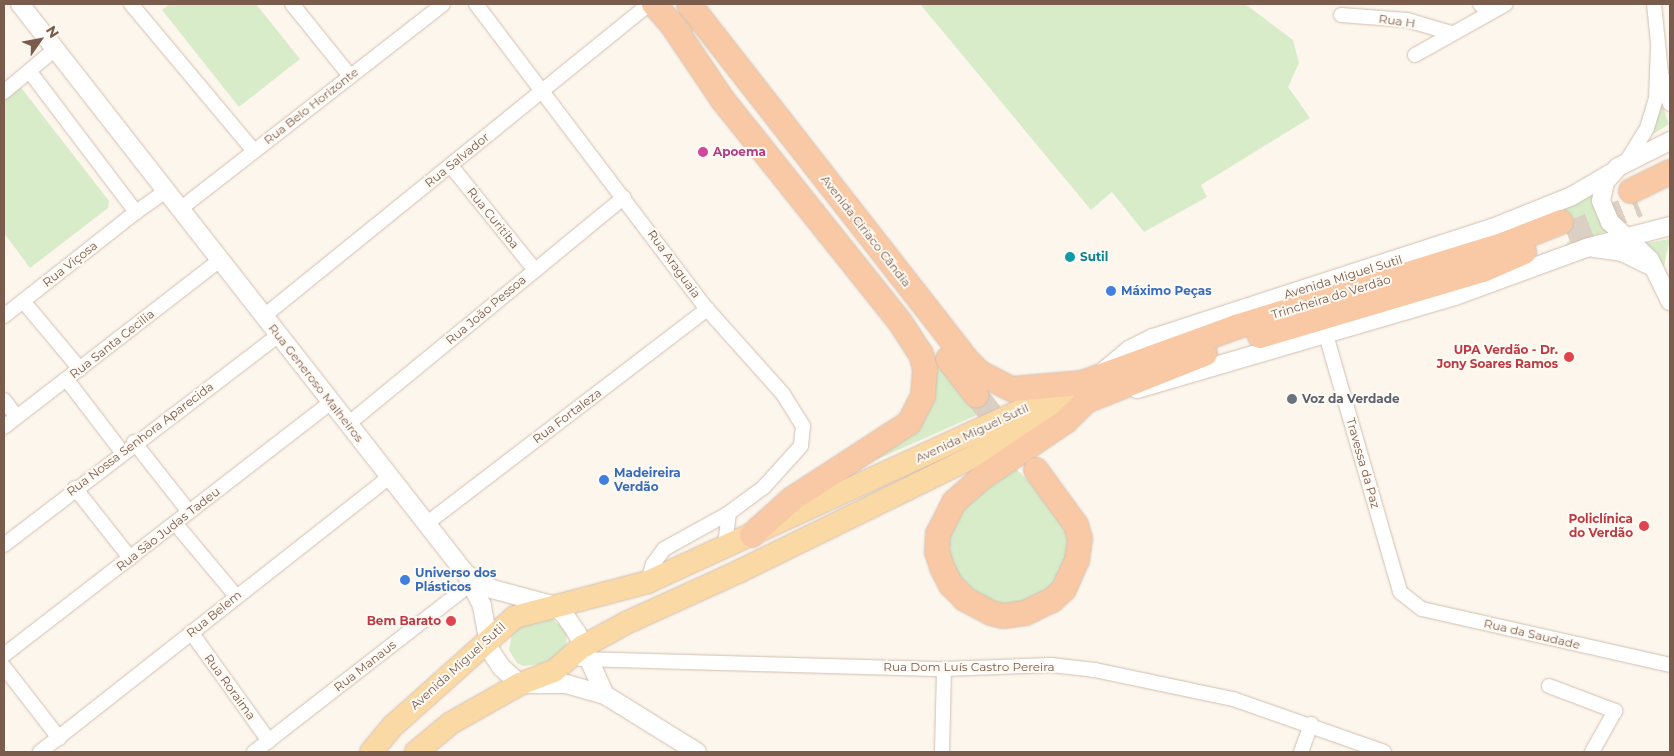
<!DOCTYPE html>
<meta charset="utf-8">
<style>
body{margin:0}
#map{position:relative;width:1674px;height:756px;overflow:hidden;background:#fdf6ec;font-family:Montserrat,sans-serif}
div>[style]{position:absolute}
.green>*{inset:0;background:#d8ecc9}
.trunk-tunnel>*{height:24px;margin-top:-12px;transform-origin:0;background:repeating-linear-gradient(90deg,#dcd0c4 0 24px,transparent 0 36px)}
.roads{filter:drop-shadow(0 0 1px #d1beb0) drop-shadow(0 0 1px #d1beb0)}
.minor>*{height:14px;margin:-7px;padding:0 7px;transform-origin:7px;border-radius:7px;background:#fff}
.tertiary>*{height:18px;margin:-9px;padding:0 9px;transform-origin:9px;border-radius:9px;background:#fff}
.primary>*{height:22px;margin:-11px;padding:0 11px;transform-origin:11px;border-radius:11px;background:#fbd9a5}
.trunk>*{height:24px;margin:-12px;padding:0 12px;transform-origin:12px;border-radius:12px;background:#f9c8a4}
.dots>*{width:14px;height:14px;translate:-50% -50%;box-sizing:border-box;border:2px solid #fffaf3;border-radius:50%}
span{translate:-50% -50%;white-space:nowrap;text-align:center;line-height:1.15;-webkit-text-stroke:4px #fffaf3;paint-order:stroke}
.street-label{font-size:12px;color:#7a5c4d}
.hotel-label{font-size:12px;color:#b23c85;font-weight:700}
.left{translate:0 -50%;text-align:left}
.culture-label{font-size:12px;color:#0d838f;font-weight:700}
.shop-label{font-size:12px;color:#366cbe;font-weight:700}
.health-label{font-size:12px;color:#be3a42;font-weight:700}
.right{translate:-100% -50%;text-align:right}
.worship-label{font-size:12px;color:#5b616d;font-weight:700}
.frame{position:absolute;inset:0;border:5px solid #7a5c4d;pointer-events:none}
.north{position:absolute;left:15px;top:15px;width:50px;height:50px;-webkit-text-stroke:4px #fffaf3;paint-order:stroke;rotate:57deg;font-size:14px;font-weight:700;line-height:20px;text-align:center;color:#7a5c4d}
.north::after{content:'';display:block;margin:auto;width:18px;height:22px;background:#7a5c4d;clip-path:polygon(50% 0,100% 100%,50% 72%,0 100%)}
</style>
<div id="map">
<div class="green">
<i style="clip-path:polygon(170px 4px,256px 4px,300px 59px,239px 107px,162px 10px)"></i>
<i style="clip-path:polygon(920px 4px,1245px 4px,1293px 40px,1299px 63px,1288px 87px,1310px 118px,1201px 185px,1207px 197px,1144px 232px,1112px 192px,1091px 210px)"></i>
<i style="clip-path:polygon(19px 85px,109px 201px,108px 208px,30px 268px,4px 233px,4px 92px)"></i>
<i style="clip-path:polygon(1662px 104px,1669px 124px,1650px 136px,1657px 118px)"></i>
<i style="clip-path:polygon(1593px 195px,1595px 212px,1607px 231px,1564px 247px,1571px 238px,1570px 224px,1550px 212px)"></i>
<i style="clip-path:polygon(1670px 239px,1664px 266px,1662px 266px,1647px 243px)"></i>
<i style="clip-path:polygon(927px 346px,977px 415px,853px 470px,912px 429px)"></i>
<i style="clip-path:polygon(1015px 468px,1044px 496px,1069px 534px,1066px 571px,1034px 601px,994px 605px,977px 597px,954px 572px,947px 546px,948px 531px,964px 505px)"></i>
<i style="clip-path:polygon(551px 618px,567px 632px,566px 648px,556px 657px,540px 664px,523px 666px,517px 663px,509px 650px,512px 634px,521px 626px)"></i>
</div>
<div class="trunk-tunnel">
<i style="left:1567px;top:234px;width:77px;rotate:-22.2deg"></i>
<i style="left:976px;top:395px;width:53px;rotate:51.8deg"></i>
</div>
<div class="roads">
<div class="minor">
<i style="left:131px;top:4px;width:192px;rotate:50.1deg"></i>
<i style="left:292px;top:4px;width:92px;rotate:51.1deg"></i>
<i style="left:476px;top:4px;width:383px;rotate:52.9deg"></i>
<i style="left:707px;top:309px;width:114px;rotate:48.2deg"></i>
<i style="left:783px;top:394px;width:38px;rotate:58deg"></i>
<i style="left:803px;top:426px;width:20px;rotate:96deg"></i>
<i style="left:801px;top:446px;width:55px;rotate:132.1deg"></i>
<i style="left:764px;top:487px;width:44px;rotate:143.4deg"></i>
<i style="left:729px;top:513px;width:74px;rotate:151deg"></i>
<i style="left:664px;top:549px;width:19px;rotate:126deg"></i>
<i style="left:653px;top:564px;width:19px;rotate:106deg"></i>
<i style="left:1480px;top:4px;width:12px;rotate:48deg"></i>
<i style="left:1654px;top:4px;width:69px;rotate:84.2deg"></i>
<i style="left:1661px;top:73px;width:32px;rotate:74deg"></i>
<i style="left:1341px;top:15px;width:66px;rotate:4.3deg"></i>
<i style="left:1407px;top:20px;width:46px;rotate:16.5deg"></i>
<i style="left:1415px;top:55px;width:104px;rotate:-29.3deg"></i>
<i style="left:30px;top:72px;width:176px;rotate:52.9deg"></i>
<i style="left:136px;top:212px;width:37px;rotate:-35deg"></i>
<i style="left:4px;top:92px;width:67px;rotate:-40.1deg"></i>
<i style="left:1626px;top:162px;width:40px;rotate:-58deg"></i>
<i style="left:1647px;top:128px;width:31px;rotate:-73deg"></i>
<i style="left:1656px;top:98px;width:49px;rotate:-87.7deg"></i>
<i style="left:451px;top:166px;width:134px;rotate:51.1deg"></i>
<i style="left:180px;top:209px;width:333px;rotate:-37.9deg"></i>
<i style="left:23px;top:301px;width:89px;rotate:50deg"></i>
<i style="left:4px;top:316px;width:168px;rotate:-38.2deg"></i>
<i style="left:264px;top:316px;width:496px;rotate:-39deg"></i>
<i style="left:1326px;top:335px;width:267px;rotate:73.9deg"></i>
<i style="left:1400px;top:592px;width:28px;rotate:38deg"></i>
<i style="left:1422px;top:609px;width:254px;rotate:12.7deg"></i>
<i style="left:67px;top:380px;width:91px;rotate:52.6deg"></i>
<i style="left:4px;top:400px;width:20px;rotate:53deg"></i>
<i style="left:348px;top:424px;width:357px;rotate:-39.4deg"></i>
<i style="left:4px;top:427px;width:273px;rotate:-37.7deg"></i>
<i style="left:134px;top:442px;width:89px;rotate:51.8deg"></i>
<i style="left:75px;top:488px;width:89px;rotate:51.8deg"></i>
<i style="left:175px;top:523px;width:95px;rotate:50.1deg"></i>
<i style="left:426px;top:524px;width:354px;rotate:-37.4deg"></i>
<i style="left:4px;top:545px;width:346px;rotate:-37.4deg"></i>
<i style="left:725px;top:545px;width:32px;rotate:-83deg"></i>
<i style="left:191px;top:632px;width:134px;rotate:54.4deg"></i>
<i style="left:4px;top:655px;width:413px;rotate:-37.7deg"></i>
<i style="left:580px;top:659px;width:364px;rotate:1.6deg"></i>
<i style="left:944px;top:669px;width:107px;rotate:-2.1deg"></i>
<i style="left:1051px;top:665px;width:44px;rotate:6.5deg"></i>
<i style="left:1095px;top:670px;width:141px;rotate:11.9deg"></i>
<i style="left:1233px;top:699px;width:160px;rotate:19.3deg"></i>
<i style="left:4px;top:667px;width:90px;rotate:52.2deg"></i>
<i style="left:1549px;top:686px;width:71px;rotate:20.7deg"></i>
<i style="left:1615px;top:711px;width:47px;rotate:119.3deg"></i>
<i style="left:40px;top:752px;width:445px;rotate:-38.2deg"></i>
<i style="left:254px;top:752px;width:281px;rotate:-37.8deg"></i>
<i style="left:942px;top:752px;width:83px;rotate:-88.6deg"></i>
<i style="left:1301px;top:752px;width:30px;rotate:-70deg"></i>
</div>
<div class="tertiary">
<i style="left:20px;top:4px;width:724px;rotate:51.96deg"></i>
<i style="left:466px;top:574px;width:36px;rotate:63deg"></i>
<i style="left:482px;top:606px;width:45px;rotate:79.7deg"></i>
<i style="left:490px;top:650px;width:20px;rotate:57deg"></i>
<i style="left:501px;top:667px;width:25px;rotate:42deg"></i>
<i style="left:520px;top:684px;width:46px"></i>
<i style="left:566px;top:684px;width:41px;rotate:15.8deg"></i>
<i style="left:605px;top:695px;width:108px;rotate:31.8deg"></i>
<i style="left:1670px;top:141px;width:58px;rotate:153.4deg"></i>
<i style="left:1618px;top:167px;width:20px;rotate:131deg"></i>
<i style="left:1605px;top:182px;width:19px;rotate:102deg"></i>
<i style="left:1601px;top:201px;width:23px;rotate:67deg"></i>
<i style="left:1610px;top:222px;width:55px;rotate:43.5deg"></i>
<i style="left:1650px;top:260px;width:46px;rotate:64deg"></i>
<i style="left:1594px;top:248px;width:28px;rotate:8deg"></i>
<i style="left:1622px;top:252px;width:30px;rotate:26deg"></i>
<i style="left:1104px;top:371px;width:33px;rotate:-40deg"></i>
<i style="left:1129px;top:350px;width:27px;rotate:-27deg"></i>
<i style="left:1153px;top:338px;width:356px;rotate:-18deg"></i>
<i style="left:1492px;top:228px;width:86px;rotate:-21.8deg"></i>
<i style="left:1572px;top:196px;width:45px;rotate:-30.5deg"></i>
<i style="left:1137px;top:389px;width:331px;rotate:-16.3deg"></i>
<i style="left:1455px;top:296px;width:140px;rotate:-20.1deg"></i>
<i style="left:1586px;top:248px;width:87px;rotate:-14.7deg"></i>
<i style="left:466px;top:574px;width:30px;rotate:30deg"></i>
<i style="left:492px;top:589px;width:62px;rotate:14.9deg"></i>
<i style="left:552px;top:605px;width:15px;rotate:37deg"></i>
<i style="left:564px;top:614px;width:23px;rotate:56deg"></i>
<i style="left:577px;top:633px;width:68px;rotate:65.7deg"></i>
</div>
<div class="primary">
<i style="left:371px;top:752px;width:35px;rotate:-50deg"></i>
<i style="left:394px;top:725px;width:162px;rotate:-41.8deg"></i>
<i style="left:515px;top:617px;width:138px;rotate:-14.7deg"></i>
<i style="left:648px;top:582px;width:471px;rotate:-24.7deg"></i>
<i style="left:416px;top:752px;width:45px;rotate:-39.6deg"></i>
<i style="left:451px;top:723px;width:79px;rotate:-29.5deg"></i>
<i style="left:520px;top:684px;width:36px;rotate:-21deg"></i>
<i style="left:554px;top:671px;width:37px;rotate:-41deg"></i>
<i style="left:582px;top:647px;width:50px;rotate:-28.6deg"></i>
<i style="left:626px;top:623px;width:123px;rotate:-24.5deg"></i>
<i style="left:738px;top:572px;width:370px;rotate:-26.1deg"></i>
</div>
<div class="trunk">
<i style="left:654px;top:4px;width:40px;rotate:49deg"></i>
<i style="left:689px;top:4px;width:450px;rotate:52deg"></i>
<i style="left:966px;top:359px;width:20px;rotate:45deg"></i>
<i style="left:980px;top:373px;width:36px;rotate:27deg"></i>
<i style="left:1012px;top:389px;width:70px;rotate:-4.9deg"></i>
<i style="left:1082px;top:383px;width:164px;rotate:-20deg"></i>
<i style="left:1236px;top:327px;width:282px;rotate:-17.1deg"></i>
<i style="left:1505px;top:244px;width:60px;rotate:-21.4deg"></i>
<i style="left:671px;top:23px;width:92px;rotate:56.1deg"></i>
<i style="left:722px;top:99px;width:285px;rotate:51.4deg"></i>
<i style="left:900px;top:322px;width:38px;rotate:57deg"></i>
<i style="left:921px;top:354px;width:16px;rotate:75deg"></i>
<i style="left:925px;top:369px;width:27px;rotate:94deg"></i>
<i style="left:923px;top:396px;width:30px;rotate:117deg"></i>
<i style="left:909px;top:423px;width:140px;rotate:147deg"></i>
<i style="left:792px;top:499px;width:54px;rotate:138deg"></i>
<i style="left:1631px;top:191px;width:43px;rotate:-26deg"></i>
<i style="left:1260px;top:336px;width:233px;rotate:-16.5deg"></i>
<i style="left:1483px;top:270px;width:45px;rotate:-23.7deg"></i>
<i style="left:948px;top:359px;width:46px;rotate:52.1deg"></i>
<i style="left:1036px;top:470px;width:68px;rotate:54deg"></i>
<i style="left:1076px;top:525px;width:15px;rotate:74deg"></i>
<i style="left:1080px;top:539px;width:21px;rotate:98deg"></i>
<i style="left:1077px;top:560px;width:32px;rotate:114deg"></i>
<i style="left:1064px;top:589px;width:16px;rotate:137deg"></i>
<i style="left:1052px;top:600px;width:30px;rotate:154deg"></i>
<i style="left:1025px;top:613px;width:22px;rotate:172deg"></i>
<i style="left:1003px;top:616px;width:12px;rotate:-166deg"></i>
<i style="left:991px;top:613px;width:30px;rotate:-152deg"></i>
<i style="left:965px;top:599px;width:20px;rotate:-135deg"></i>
<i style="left:951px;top:585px;width:20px;rotate:-117deg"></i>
<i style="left:942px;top:567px;width:16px;rotate:-108deg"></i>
<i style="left:937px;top:552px;width:18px;rotate:-87deg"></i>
<i style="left:938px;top:534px;width:36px;rotate:-63deg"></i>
<i style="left:954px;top:502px;width:38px;rotate:-41deg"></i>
<i style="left:983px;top:477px;width:100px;rotate:-34deg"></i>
<i style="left:1066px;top:421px;width:28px;rotate:-45deg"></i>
<i style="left:1086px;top:401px;width:128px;rotate:-21.6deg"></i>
</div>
</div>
<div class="dots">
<i style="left:703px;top:152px;background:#d1479c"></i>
<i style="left:1070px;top:257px;background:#0f9aa8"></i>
<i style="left:1111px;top:291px;background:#3f7fe0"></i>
<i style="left:1569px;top:357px;background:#e0444e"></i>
<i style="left:1292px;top:399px;background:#6b7280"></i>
<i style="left:604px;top:480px;background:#3f7fe0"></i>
<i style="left:1644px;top:526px;background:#e0444e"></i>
<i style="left:405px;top:580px;background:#3f7fe0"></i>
<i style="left:451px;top:621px;background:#e0444e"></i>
</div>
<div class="street-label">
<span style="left:1397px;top:21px;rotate:8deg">Rua H</span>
<span style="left:311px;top:106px;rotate:-38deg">Rua Belo Horizonte</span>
<span style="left:457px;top:160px;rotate:-39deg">Rua Salvador</span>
<span style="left:493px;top:218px;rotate:51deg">Rua Curitiba</span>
<span style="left:866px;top:231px;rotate:52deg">Avenida Ciríaco Cândia</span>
<span style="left:70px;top:264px;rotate:-38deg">Rua Viçosa</span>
<span style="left:674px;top:264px;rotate:54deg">Rua Araguaia</span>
<span style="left:1343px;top:277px;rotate:-17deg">Avenida Miguel Sutil</span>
<span style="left:1331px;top:297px;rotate:-17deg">Trincheira do Verdão</span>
<span style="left:486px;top:310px;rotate:-40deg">Rua João Pessoa</span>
<span style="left:112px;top:344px;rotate:-38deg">Rua Santa Cecilia</span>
<span style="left:316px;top:383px;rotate:52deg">Rua Generoso Malheiros</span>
<span style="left:567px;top:416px;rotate:-37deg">Rua Fortaleza</span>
<span style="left:972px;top:433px;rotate:-25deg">Avenida Miguel Sutil</span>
<span style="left:140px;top:439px;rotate:-37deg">Rua Nossa Senhora Aparecida</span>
<span style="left:1363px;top:463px;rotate:74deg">Travessa da Paz</span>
<span style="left:168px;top:529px;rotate:-38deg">Rua São Judas Tadeu</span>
<span style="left:214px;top:614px;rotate:-39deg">Rua Belem</span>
<span style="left:1532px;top:634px;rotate:13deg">Rua da Saudade</span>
<span style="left:365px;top:666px;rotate:-38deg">Rua Manaus</span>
<span style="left:458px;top:666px;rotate:-42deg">Avenida Miguel Sutil</span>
<span style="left:969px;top:667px">Rua Dom Luís Castro Pereira</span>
<span style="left:230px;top:687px;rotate:54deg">Rua Roraima</span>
</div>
<div class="hotel-label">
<span class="left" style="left:713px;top:152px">Apoema</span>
</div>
<div class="culture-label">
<span class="left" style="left:1080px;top:257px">Sutil</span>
</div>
<div class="shop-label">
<span class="left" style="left:1121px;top:291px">Máximo Peças</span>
<span class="left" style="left:614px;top:480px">Madeireira<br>Verdão</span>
<span class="left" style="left:415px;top:580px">Universo dos<br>Plásticos</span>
</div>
<div class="health-label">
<span class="right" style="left:1558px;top:357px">UPA Verdão - Dr.<br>Jony Soares Ramos</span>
<span class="right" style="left:1633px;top:526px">Policlínica<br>do Verdão</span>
<span class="right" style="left:441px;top:621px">Bem Barato</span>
</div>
<div class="worship-label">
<span class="left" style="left:1302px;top:399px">Voz da Verdade</span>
</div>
<div class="frame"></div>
<div class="north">N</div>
</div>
